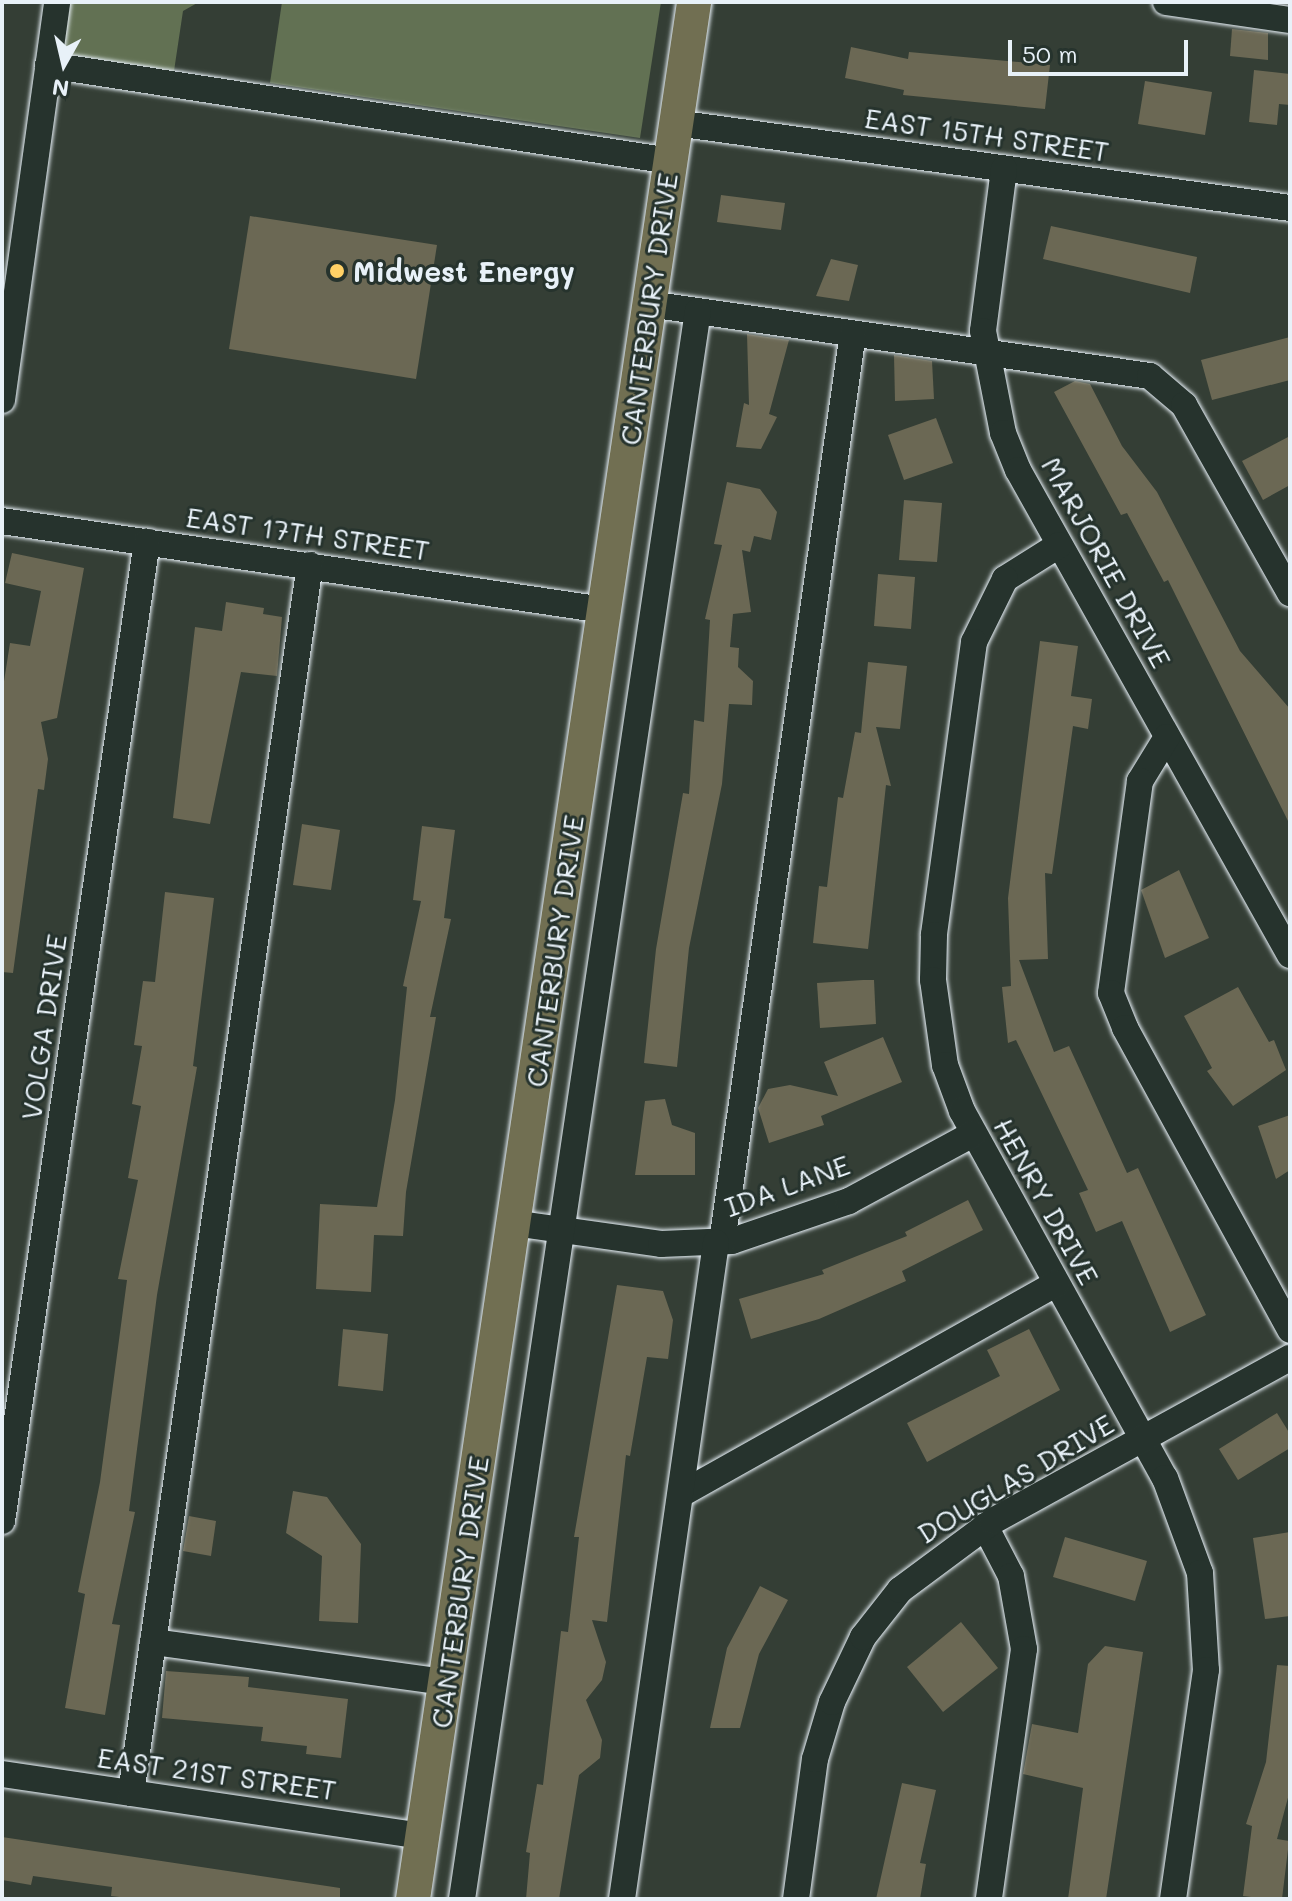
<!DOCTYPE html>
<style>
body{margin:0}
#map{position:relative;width:1292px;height:1901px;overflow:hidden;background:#343e35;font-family:Mali,sans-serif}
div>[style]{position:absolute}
.green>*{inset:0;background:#627153}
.building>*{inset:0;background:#6b6854}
.roads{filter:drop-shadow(0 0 2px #e8f1f8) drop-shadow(0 0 2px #e8f1f8)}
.minor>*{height:26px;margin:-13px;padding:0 13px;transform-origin:13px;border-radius:13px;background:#26332d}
.major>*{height:34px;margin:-17px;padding:0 17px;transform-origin:17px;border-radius:17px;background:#716f52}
.dots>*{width:22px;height:22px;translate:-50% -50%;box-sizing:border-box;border:4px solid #26332d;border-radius:50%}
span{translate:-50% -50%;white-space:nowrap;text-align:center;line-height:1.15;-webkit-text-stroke:6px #26332d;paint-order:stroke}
.street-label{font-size:28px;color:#e8f1f8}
.poi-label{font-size:28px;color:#e8f1f8;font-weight:700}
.left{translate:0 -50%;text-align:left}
.frame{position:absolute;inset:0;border:4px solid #e8f1f8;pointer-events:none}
.north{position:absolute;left:24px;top:24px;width:80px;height:80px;-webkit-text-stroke:6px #26332d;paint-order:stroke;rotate:188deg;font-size:22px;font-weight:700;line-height:32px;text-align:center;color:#e8f1f8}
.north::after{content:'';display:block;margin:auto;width:28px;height:36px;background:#e8f1f8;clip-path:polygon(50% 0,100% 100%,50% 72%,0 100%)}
.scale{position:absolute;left:1008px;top:40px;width:180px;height:36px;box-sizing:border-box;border:4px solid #e8f1f8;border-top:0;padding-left:10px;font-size:24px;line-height:28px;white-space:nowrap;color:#e8f1f8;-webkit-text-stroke:6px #26332d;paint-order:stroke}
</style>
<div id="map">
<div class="green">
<i style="clip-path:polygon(67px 2px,199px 2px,183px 11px,174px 71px,59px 53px)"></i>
<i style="clip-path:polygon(282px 2px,661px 2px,640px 138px,270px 83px)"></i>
</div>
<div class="building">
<i style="clip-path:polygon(1232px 29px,1268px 33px,1268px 60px,1230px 56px)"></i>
<i style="clip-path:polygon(851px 47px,908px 59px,909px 52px,1050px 65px,1045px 109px,903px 95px,904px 90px,845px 78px)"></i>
<i style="clip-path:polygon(1254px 70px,1290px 74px,1290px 105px,1279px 104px,1277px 125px,1249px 122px)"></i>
<i style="clip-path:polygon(1145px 81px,1212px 92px,1205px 135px,1138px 124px)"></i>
<i style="clip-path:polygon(721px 195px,785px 203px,781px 230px,717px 222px)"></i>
<i style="clip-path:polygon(250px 216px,437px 245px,416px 379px,229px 349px)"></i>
<i style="clip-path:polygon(1051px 226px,1197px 257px,1190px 293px,1043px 259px)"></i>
<i style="clip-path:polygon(831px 259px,858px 265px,849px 301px,816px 296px)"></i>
<i style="clip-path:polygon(747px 334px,789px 340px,769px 414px,777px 417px,761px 449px,736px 447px,744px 403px,749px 405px)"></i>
<i style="clip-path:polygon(1290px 337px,1290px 380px,1212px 400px,1201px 360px)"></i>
<i style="clip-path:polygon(894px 355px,932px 361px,934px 399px,895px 401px)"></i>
<i style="clip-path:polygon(1075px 381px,1090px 384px,1122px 446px,1157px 492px,1240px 651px,1290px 709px,1290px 825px,1168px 580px,1164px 582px,1127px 513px,1121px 515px,1054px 392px)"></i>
<i style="clip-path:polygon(936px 418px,953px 463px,904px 480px,888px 435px)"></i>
<i style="clip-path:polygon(1290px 436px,1290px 485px,1263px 500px,1242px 461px)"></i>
<i style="clip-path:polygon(727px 482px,760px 489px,777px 512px,771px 540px,754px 536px,750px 552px,742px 550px,751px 612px,733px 614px,730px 647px,739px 648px,738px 667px,753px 681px,752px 705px,729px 704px,722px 784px,689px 948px,677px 1067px,644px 1063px,656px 949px,683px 793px,689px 794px,694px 720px,704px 722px,710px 620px,705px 619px,722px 545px,714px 544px)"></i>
<i style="clip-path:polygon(904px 500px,942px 503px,937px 562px,899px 560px)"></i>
<i style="clip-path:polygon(12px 553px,84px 568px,57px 718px,41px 722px,48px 759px,44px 790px,38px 789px,13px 973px,2px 972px,2px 694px,10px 643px,30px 646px,41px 591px,5px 583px)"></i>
<i style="clip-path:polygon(878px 574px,915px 577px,911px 629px,874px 626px)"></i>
<i style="clip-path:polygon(226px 602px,264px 608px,263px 614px,282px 617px,277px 676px,241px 672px,210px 824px,173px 818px,195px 627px,222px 631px)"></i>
<i style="clip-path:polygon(1040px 641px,1078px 646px,1071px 696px,1092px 699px,1088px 729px,1073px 726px,1052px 874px,1045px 873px,1048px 959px,1019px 960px,1054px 1052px,1069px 1046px,1127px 1173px,1138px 1168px,1206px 1315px,1170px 1332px,1122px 1221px,1096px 1232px,1079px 1193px,1088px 1190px,1016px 1040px,1008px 1043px,1002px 987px,1011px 986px,1008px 898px)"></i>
<i style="clip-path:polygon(868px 662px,907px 666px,900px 729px,876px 727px,891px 786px,886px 785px,868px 949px,813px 943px,819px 886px,827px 887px,838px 797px,843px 798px,855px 732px,861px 733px)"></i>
<i style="clip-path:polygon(302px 824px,340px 830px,331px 890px,293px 885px)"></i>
<i style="clip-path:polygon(422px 826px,455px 830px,444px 918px,451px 919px,430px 1017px,436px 1017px,406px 1192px,403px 1236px,374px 1235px,371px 1292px,316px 1289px,320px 1204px,377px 1207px,395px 1100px,407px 987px,403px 986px,421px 901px,413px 900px)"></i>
<i style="clip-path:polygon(1179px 870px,1209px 938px,1165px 958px,1141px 890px)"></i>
<i style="clip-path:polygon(165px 892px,214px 898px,193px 1066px,197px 1067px,157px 1295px,129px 1511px,135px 1512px,112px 1624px,120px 1625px,105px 1715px,65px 1708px,85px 1594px,78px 1592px,100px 1482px,127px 1280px,118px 1279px,138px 1180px,128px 1178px,141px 1106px,132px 1104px,142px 1046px,134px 1045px,143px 981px,155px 982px)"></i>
<i style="clip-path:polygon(863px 980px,874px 980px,876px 1024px,820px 1028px,817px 983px)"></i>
<i style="clip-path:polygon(1238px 987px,1269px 1042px,1274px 1040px,1286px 1070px,1233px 1106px,1207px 1071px,1212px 1068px,1184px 1016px)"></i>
<i style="clip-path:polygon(883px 1037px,902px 1082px,821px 1116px,824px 1125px,769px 1143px,758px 1108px,768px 1089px,790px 1085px,838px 1096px,824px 1062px)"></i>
<i style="clip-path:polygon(665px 1099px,672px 1125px,695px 1133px,695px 1175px,635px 1175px,645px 1101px)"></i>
<i style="clip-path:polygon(1290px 1115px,1290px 1170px,1276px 1179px,1258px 1126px)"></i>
<i style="clip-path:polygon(968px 1200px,983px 1230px,902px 1271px,906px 1281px,819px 1319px,751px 1339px,739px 1299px,824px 1274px,822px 1270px,907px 1236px,905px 1232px)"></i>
<i style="clip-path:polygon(617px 1285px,663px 1291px,673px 1320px,668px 1359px,647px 1357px,630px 1456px,626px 1455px,607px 1622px,592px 1620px,606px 1662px,602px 1680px,586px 1700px,602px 1740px,600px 1758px,579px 1775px,559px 1899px,526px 1899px,530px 1853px,526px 1852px,537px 1784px,543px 1785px,561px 1631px,568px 1632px,579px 1537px,574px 1537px)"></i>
<i style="clip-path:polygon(343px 1329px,388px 1334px,383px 1391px,338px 1386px)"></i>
<i style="clip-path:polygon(1029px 1329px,1060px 1390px,927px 1462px,907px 1423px,1000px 1376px,987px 1350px)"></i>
<i style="clip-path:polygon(1277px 1413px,1290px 1434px,1290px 1448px,1238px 1480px,1219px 1449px)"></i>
<i style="clip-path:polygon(293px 1491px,327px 1497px,361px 1544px,358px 1623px,319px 1621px,322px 1556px,286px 1533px)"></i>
<i style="clip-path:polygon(189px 1516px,216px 1521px,211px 1556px,183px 1551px)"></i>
<i style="clip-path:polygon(1290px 1532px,1290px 1616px,1265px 1619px,1253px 1538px)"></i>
<i style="clip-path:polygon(1065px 1537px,1147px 1561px,1135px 1601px,1053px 1577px)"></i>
<i style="clip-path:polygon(760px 1586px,788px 1600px,759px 1654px,740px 1728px,710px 1728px,727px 1648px)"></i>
<i style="clip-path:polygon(961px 1622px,998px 1668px,943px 1712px,907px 1667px)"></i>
<i style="clip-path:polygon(1105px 1646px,1143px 1652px,1133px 1720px,1106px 1899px,1068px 1899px,1083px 1788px,1023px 1774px,1032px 1724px,1078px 1733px,1088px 1664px)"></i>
<i style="clip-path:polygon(1277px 1665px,1290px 1666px,1290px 1790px,1277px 1839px,1289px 1841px,1282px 1899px,1267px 1899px,1243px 1896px,1252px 1826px,1246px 1824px,1266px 1762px)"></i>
<i style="clip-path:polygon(166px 1671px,249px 1677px,248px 1687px,348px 1699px,341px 1758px,306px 1754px,307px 1746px,261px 1741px,263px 1727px,162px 1718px)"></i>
<i style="clip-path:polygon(902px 1783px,936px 1790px,920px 1863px,926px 1864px,920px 1899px,876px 1899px)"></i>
<i style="clip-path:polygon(2px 1837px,340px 1888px,340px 1899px,136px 1899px,111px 1896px,112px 1887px,33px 1876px,31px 1885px,2px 1880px)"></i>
</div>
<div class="roads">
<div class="minor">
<i style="left:1166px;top:2px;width:125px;rotate:8.3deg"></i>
<i style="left:48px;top:65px;width:629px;rotate:8.77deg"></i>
<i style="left:676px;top:123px;width:620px;rotate:7.88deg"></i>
<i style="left:1004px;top:169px;width:163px;rotate:97.4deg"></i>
<i style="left:983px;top:331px;width:104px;rotate:78.9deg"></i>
<i style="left:1003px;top:433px;width:40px;rotate:68deg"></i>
<i style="left:1018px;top:470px;width:556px;rotate:60.72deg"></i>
<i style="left:649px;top:304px;width:506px;rotate:8.18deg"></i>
<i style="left:1150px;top:376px;width:45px;rotate:40.5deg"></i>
<i style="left:1184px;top:405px;width:216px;rotate:60.6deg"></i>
<i style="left:2px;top:400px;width:402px;rotate:-82.1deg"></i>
<i style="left:2px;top:521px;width:609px;rotate:8.41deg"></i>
<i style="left:1059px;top:545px;width:64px;rotate:147.8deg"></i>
<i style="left:1005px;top:579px;width:70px;rotate:116.2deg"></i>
<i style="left:974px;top:642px;width:296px;rotate:97.8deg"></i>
<i style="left:934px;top:935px;width:45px;rotate:91.3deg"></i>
<i style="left:933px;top:980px;width:86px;rotate:82deg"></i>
<i style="left:945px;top:1065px;width:49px;rotate:69.7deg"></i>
<i style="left:962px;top:1111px;width:419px;rotate:61.1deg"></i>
<i style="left:1165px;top:1478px;width:101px;rotate:69.8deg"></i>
<i style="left:1200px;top:1573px;width:97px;rotate:86.5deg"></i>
<i style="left:1206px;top:1670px;width:231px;rotate:98.2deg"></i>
<i style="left:1167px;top:737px;width:52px;rotate:121.5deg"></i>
<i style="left:1140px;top:781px;width:214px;rotate:97.8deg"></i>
<i style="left:1111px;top:993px;width:38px;rotate:68deg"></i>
<i style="left:1125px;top:1028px;width:344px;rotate:61.3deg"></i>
<i style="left:513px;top:1223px;width:149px;rotate:8.1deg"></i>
<i style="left:661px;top:1244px;width:71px;rotate:-2.4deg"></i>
<i style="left:732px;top:1241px;width:124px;rotate:-18.9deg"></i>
<i style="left:849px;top:1201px;width:141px;rotate:-28.4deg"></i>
<i style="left:722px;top:1242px;width:918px;rotate:-81.8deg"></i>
<i style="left:683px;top:1493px;width:428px;rotate:-29.3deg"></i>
<i style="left:2px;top:1521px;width:990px;rotate:-81.58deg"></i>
<i style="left:985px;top:1526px;width:56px;rotate:62.5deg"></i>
<i style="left:1011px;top:1576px;width:74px;rotate:79.9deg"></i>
<i style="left:1024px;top:1649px;width:252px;rotate:98deg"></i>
<i style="left:153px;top:1642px;width:295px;rotate:7.8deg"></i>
<i style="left:2px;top:1774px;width:426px;rotate:8.4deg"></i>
<i style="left:131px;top:1793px;width:1241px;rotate:-81.71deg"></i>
<i style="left:462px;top:1899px;width:1605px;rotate:-81.55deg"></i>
<i style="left:622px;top:1899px;width:663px;rotate:-81.85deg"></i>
<i style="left:796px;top:1899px;width:141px;rotate:-82.3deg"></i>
<i style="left:815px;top:1759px;width:59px;rotate:-73.4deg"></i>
<i style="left:832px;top:1702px;width:72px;rotate:-64.5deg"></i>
<i style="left:863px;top:1637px;width:60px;rotate:-51.8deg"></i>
<i style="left:900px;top:1590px;width:116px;rotate:-36.6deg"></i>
<i style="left:993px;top:1521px;width:339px;rotate:-28.8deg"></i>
</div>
<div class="major">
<i style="left:413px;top:1899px;width:1918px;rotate:-81.57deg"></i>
</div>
</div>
<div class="dots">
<i style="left:337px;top:271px;background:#ffd166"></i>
</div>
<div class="street-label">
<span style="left:987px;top:134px;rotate:8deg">EAST 15TH STREET</span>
<span style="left:648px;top:309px;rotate:-82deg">CANTERBURY DRIVE</span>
<span style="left:308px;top:533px;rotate:8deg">EAST 17TH STREET</span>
<span style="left:1107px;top:562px;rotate:61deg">MARJORIE DRIVE</span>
<span style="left:554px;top:951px;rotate:-82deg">CANTERBURY DRIVE</span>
<span style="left:43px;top:1027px;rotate:-82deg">VOLGA DRIVE</span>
<span style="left:787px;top:1185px;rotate:-20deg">IDA LANE</span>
<span style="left:1047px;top:1201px;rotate:61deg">HENRY DRIVE</span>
<span style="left:1015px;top:1478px;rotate:-31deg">DOUGLAS DRIVE</span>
<span style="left:459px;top:1592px;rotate:-82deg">CANTERBURY DRIVE</span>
<span style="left:217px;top:1773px;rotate:8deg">EAST 21ST STREET</span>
</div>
<div class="poi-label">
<span class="left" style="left:353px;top:271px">Midwest Energy</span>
</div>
<div class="frame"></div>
<div class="north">N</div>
<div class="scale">50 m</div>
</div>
